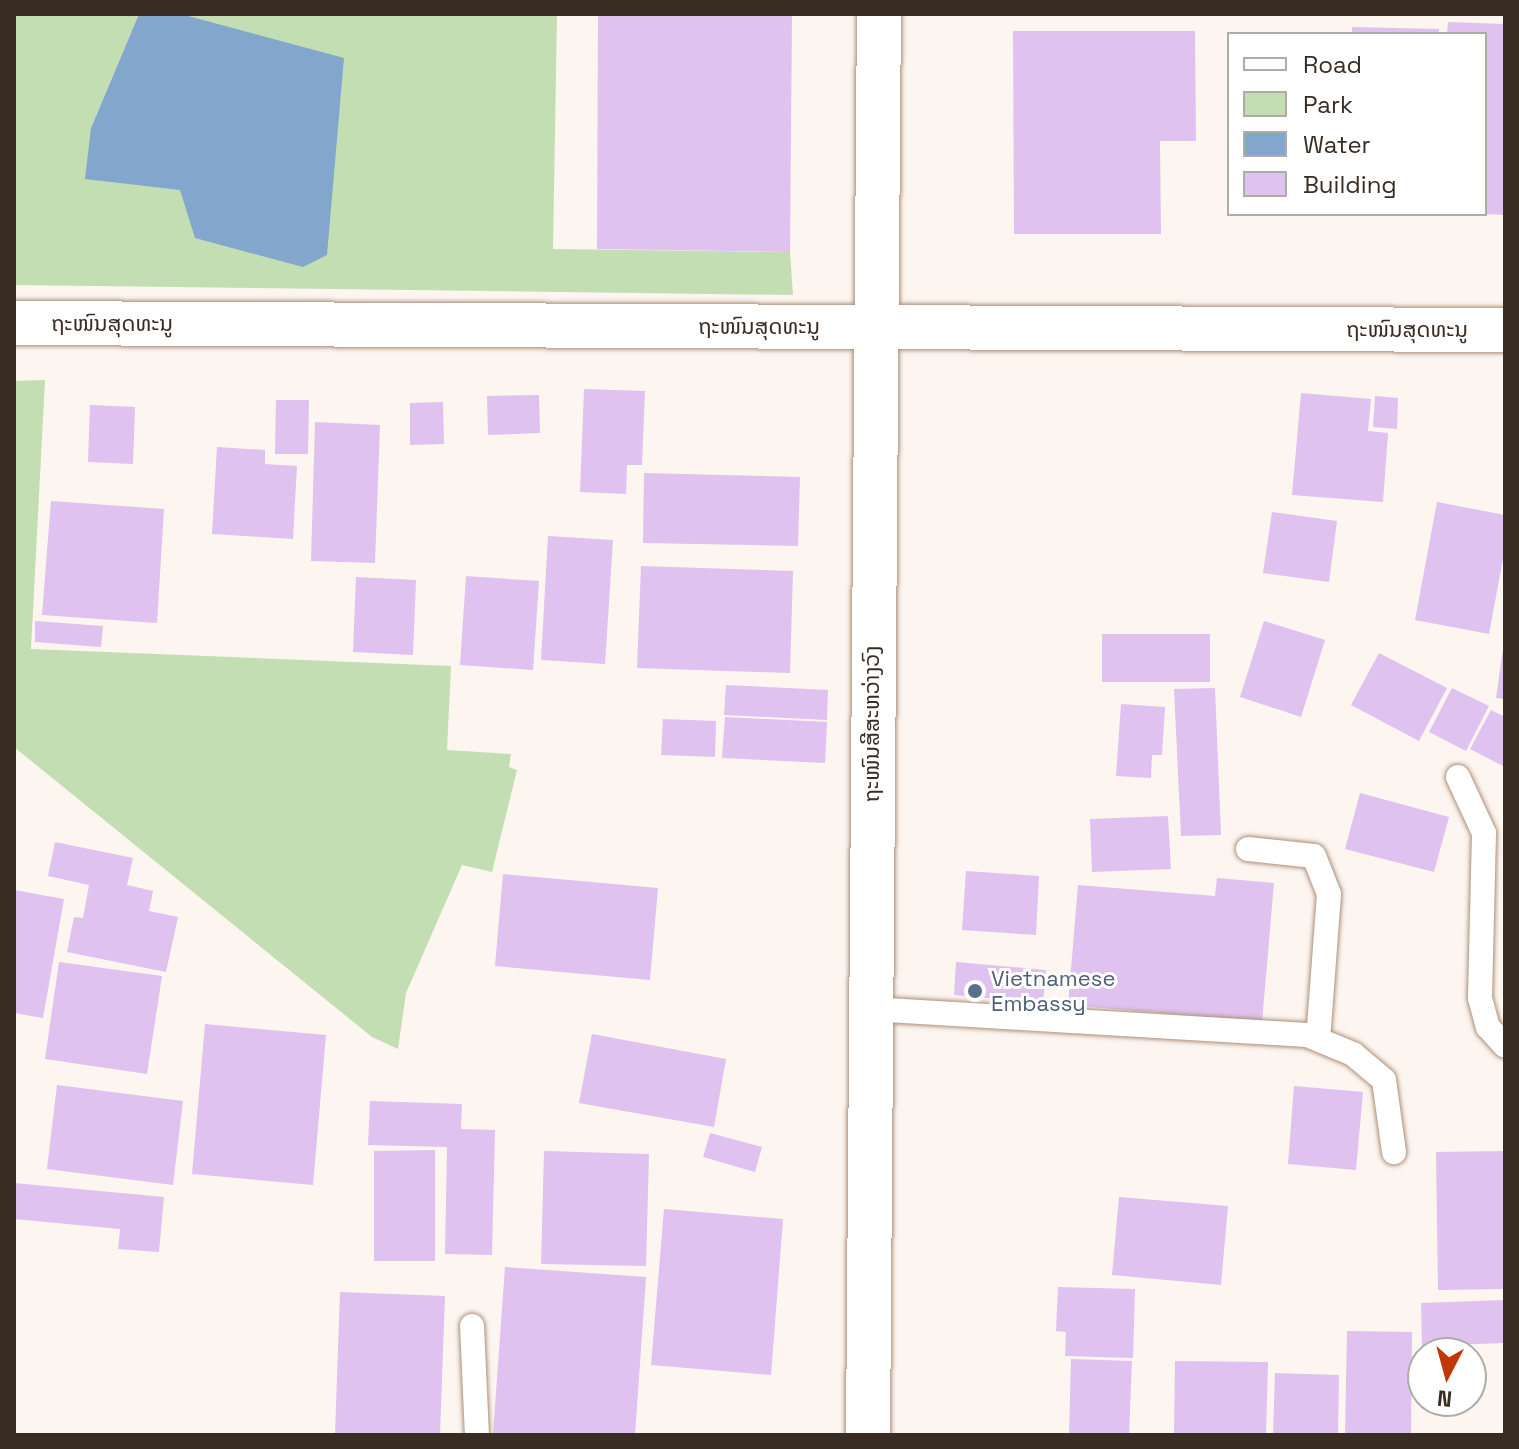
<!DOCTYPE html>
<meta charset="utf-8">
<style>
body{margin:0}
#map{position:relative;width:1519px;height:1449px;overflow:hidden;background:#fcf5f0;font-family:"Space Grotesk","Noto Sans Lao",sans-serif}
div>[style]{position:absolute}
.green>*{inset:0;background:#c3deb2}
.water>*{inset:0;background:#82a6cc}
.building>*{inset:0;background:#dfc2ef}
.roads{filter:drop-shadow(0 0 2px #ad8f78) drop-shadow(0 0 2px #ad8f78)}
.service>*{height:24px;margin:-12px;padding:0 12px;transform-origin:12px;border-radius:12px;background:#fff}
.minor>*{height:44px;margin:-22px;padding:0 22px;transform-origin:22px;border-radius:22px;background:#fff}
.dots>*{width:22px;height:22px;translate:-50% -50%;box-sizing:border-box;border:4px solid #fff;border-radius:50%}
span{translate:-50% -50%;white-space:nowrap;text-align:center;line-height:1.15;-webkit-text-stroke:6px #fff;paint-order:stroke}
.street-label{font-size:22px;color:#382c23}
.service-label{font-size:22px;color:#4e5e75}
.left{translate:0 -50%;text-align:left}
.frame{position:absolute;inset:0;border:16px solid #382c23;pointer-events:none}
.legend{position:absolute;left:1227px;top:32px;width:260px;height:184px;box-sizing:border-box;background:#fff;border:2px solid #afaba7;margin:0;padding:10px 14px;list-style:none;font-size:24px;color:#382c23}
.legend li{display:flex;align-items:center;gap:16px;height:40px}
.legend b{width:40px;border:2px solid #afaba7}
.north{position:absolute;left:1407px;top:1337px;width:80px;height:80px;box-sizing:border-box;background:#fff;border:2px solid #afaba7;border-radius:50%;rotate:186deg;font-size:22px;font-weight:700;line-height:32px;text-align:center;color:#382c23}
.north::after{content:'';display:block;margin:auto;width:28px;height:36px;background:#c03806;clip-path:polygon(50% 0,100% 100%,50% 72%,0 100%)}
</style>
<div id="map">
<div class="green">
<i style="clip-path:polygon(14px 14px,139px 14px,91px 128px,344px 59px,181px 14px,557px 14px,553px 249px,790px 252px,793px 295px,14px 285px)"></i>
<i style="clip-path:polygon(45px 380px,31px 649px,451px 666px,447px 750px,511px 754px,509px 767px,517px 770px,492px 872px,462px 865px,406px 993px,398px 1049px,372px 1037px,14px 747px,14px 381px)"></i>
</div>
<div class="water">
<i style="clip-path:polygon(139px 14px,181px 14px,344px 58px,327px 255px,303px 267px,195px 238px,180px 190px,85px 179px,91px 128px)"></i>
</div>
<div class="building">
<i style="clip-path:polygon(598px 14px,792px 14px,790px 252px,597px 249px)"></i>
<i style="clip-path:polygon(1448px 22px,1503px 24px,1505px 215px,1485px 214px,1485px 34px,1447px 34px)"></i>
<i style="clip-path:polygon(1352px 27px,1439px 29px,1439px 34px,1352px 34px)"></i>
<i style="clip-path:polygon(1013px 31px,1195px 31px,1196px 141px,1160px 141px,1161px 234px,1014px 234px)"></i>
<i style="clip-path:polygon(584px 389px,645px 391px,642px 465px,627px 465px,626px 494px,580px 492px)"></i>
<i style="clip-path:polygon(1301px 393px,1371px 399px,1368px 431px,1388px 433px,1383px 502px,1292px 495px)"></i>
<i style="clip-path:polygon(539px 395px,540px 433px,488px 435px,487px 396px)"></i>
<i style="clip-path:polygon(1375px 396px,1398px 398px,1397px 429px,1373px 427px)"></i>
<i style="clip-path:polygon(276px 400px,309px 400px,308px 454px,275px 454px)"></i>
<i style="clip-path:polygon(443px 402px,444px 444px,410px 445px,410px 403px)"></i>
<i style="clip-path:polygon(90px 405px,135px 407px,133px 464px,88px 462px)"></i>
<i style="clip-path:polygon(315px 422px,380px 425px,375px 563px,311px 561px)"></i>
<i style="clip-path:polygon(217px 447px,265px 450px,265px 464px,297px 466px,293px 539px,212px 534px)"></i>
<i style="clip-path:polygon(644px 473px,800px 477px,798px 546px,643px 543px)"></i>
<i style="clip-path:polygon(51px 501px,164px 509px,157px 623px,42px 615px)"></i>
<i style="clip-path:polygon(1437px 502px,1505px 515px,1505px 548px,1489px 634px,1415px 620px)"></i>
<i style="clip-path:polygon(1272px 512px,1337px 521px,1329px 582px,1263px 573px)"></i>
<i style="clip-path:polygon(548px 536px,613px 540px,605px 664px,541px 660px)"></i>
<i style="clip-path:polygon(641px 566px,793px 571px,790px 673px,637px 668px)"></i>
<i style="clip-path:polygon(466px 576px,539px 581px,533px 670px,460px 665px)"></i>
<i style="clip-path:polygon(356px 577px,416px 580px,413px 655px,353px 652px)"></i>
<i style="clip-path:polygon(35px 621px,103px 626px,101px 647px,35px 642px)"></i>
<i style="clip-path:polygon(1264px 621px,1325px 640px,1301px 717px,1240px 697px)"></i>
<i style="clip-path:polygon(1102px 634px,1210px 634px,1210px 682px,1102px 682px)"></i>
<i style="clip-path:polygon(1503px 649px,1505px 649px,1505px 699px,1496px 698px)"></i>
<i style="clip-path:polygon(1379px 653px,1447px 688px,1419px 741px,1351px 705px)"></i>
<i style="clip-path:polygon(726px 685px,828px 690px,827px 720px,724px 715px)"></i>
<i style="clip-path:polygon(1215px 688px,1221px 835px,1181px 836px,1174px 689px)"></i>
<i style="clip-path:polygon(1452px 688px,1489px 706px,1466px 751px,1429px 732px)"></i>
<i style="clip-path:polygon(1121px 704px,1165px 707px,1162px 755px,1152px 755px,1151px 778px,1116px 776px)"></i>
<i style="clip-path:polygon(1491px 710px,1505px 717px,1505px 767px,1470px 749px)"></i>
<i style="clip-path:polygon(725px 717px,827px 722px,825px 763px,722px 758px)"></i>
<i style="clip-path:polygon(663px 719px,716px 721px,715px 757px,661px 755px)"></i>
<i style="clip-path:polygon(1360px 793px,1449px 817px,1434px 872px,1345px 849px)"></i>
<i style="clip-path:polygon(1168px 816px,1171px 869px,1092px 872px,1090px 819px)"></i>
<i style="clip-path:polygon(55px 842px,133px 858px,127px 885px,153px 891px,149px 911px,178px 917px,166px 972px,67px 952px,74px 917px,83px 918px,89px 885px,48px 876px)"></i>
<i style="clip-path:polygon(966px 871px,1039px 876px,1036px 935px,962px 930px)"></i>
<i style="clip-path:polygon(503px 874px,658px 888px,650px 980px,495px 966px)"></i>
<i style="clip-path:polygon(1217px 878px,1274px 883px,1262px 1022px,1068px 1005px,1078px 885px,1215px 896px)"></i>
<i style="clip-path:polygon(14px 890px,64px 899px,43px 1018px,14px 1013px)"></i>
<i style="clip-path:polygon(59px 962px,162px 976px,147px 1074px,45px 1059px)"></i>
<i style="clip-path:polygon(956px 962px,1046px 970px,1043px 1003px,954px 995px)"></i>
<i style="clip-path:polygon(205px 1024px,326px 1035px,313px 1185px,192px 1174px)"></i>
<i style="clip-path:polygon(592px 1034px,726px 1059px,714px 1127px,579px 1103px)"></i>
<i style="clip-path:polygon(57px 1085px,183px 1101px,173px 1185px,47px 1169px)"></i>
<i style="clip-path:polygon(1294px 1086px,1363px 1092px,1356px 1170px,1288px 1164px)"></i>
<i style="clip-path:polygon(370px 1101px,462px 1104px,461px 1129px,495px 1130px,492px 1255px,445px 1254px,447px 1147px,368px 1145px)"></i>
<i style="clip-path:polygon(710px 1133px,762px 1147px,755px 1172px,703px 1157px)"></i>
<i style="clip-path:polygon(435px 1150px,435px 1261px,374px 1261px,374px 1151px)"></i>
<i style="clip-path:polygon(544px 1151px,649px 1154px,646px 1266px,541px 1264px)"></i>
<i style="clip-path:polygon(1505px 1151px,1505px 1289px,1438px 1290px,1436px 1152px)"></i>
<i style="clip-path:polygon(14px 1183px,164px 1197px,159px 1252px,118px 1249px,120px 1229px,14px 1219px)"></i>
<i style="clip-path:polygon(1119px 1197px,1228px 1206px,1221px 1285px,1112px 1275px)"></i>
<i style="clip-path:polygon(664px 1209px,783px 1219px,771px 1375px,651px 1365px)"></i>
<i style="clip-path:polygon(505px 1267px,646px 1277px,635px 1435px,493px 1434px)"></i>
<i style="clip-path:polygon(1058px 1287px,1135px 1289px,1133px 1358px,1065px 1356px,1066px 1332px,1056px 1331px)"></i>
<i style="clip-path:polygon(340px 1292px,445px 1296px,440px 1435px,335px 1435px)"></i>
<i style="clip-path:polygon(1505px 1300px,1505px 1343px,1422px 1346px,1421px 1303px)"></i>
<i style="clip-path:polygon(1347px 1331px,1412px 1332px,1411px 1435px,1345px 1435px)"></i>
<i style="clip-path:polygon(1071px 1359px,1132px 1361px,1129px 1435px,1069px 1435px)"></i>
<i style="clip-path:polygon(1175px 1361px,1268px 1362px,1266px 1435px,1174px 1435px)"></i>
<i style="clip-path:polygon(1275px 1373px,1339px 1375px,1338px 1435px,1273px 1435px)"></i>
</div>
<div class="roads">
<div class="service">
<i style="left:1458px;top:777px;width:62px;rotate:65.1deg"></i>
<i style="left:1484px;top:833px;width:165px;rotate:91.4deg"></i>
<i style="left:1480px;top:998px;width:30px;rotate:75deg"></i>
<i style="left:1488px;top:1027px;width:25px;rotate:48deg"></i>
<i style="left:1248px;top:849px;width:66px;rotate:6.1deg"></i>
<i style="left:1314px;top:856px;width:41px;rotate:68.5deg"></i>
<i style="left:1329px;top:894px;width:145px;rotate:94.3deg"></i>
<i style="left:870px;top:1009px;width:438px;rotate:3.4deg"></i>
<i style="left:1307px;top:1035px;width:50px;rotate:22.4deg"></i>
<i style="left:1353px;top:1054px;width:40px;rotate:40deg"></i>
<i style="left:1384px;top:1080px;width:73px;rotate:82.1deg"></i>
<i style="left:472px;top:1326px;width:109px;rotate:87.4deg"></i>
</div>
<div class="minor">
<i style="left:14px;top:323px;width:1491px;rotate:0.27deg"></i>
<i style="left:868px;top:1435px;width:1421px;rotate:-89.56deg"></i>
</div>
</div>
<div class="dots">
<i style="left:975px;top:991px;background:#5c6f8a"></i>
</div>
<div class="street-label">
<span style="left:112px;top:324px">ຖະໜົນສຸດທະນູ</span>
<span style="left:759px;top:327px">ຖະໜົນສຸດທະນູ</span>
<span style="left:1407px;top:330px">ຖະໜົນສຸດທະນູ</span>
<span style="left:872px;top:724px;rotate:-90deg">ຖະໜົນສີສະຫວ່າງວົງ</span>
</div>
<div class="service-label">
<span class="left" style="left:991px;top:991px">Vietnamese<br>Embassy</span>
</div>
<div class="frame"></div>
<ul class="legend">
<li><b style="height:10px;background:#fff"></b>Road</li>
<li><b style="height:22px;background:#c3deb2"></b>Park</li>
<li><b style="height:22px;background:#82a6cc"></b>Water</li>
<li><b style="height:22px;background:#dfc2ef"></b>Building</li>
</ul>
<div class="north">N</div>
</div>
